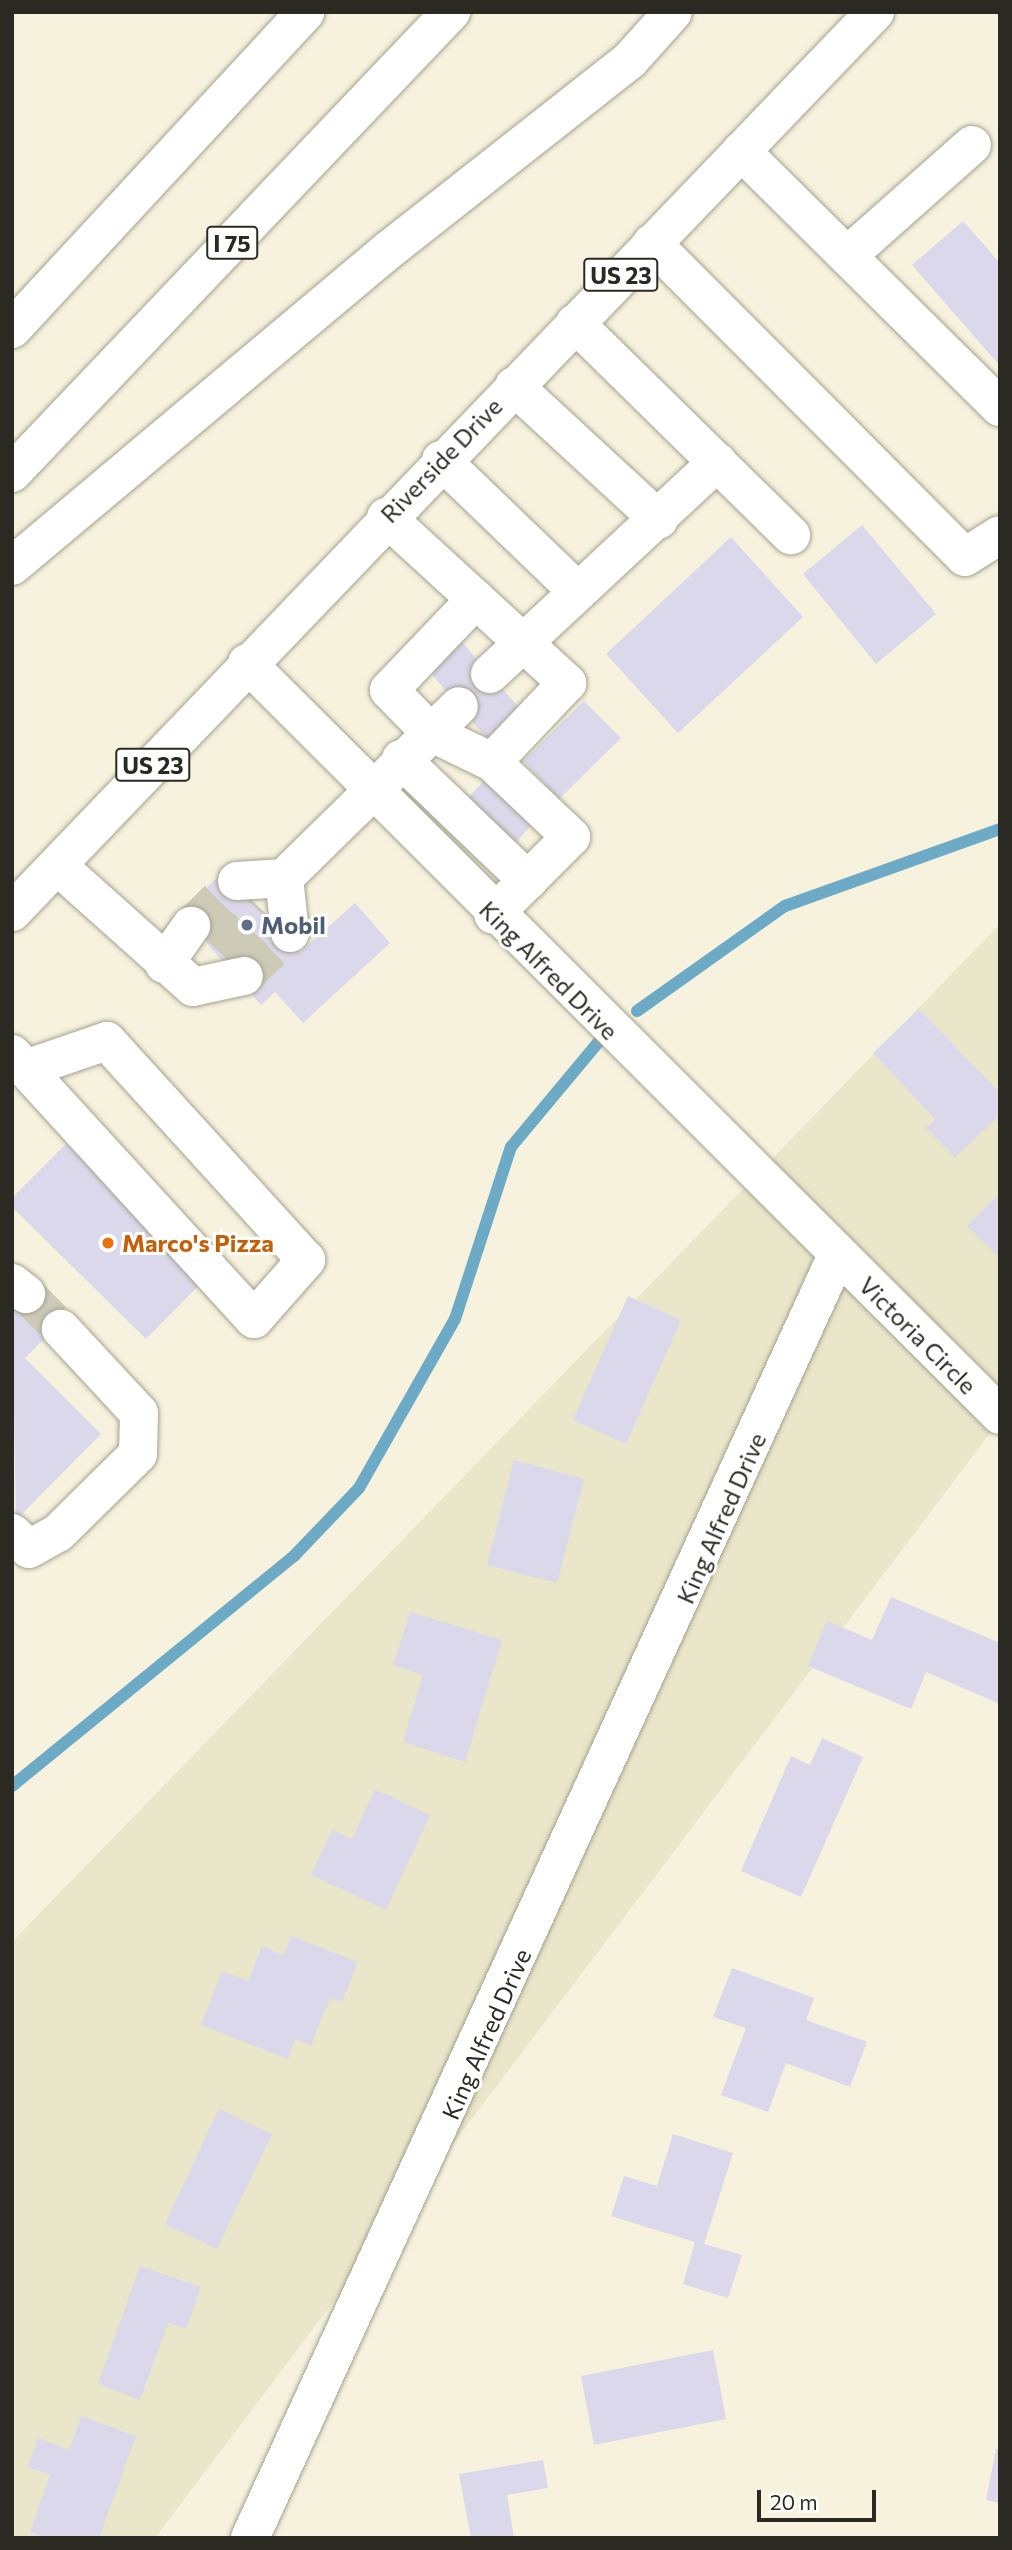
<!DOCTYPE html>
<style>
body{margin:0}
#map{position:relative;width:1012px;height:2550px;overflow:hidden;background:#f6f2de;font-family:Commissioner,sans-serif}
div>[style]{position:absolute}
.built>*{inset:0;background:#eae6ca}
.stream>*{height:12px;margin:-6px;padding:0 6px;transform-origin:6px;border-radius:6px;background:#6daac5}
.building>*{inset:0;background:#dbd8ec}
.minor-tunnel>*{height:38px;margin-top:-19px;transform-origin:0;background:repeating-linear-gradient(90deg,#cdcab8 0 38px,transparent 0 57px)}
.roads{filter:drop-shadow(0 0 2px #a5a28f) drop-shadow(0 0 2px #a5a28f)}
.minor>*{height:38px;margin:-19px;padding:0 19px;transform-origin:19px;border-radius:19px;background:#fff}
.major>*{height:38px;margin:-19px;padding:0 19px;transform-origin:19px;border-radius:19px;background:#fff}
.highway>*{height:38px;margin:-19px;padding:0 19px;transform-origin:19px;border-radius:19px;background:#fff}
.dots>*{width:19px;height:19px;translate:-50% -50%;box-sizing:border-box;border:4px solid #fff;border-radius:50%}
span{translate:-50% -50%;white-space:nowrap;text-align:center;line-height:1.15;-webkit-text-stroke:6px #fff;paint-order:stroke}
.shield-label span{padding:2px 5px;background:#fff;border:2px solid;border-radius:5px;-webkit-text-stroke-width:0}
.shield-label{font-size:23px;color:#2b2a22;font-weight:700}
.street-label{font-size:24px;color:#2b2a22}
.service-label{font-size:24px;color:#4e5e75;font-weight:700}
.left{translate:0 -50%;text-align:left}
.food-label{font-size:24px;color:#c56008;font-weight:700}
.frame{position:absolute;inset:0;border:14px solid #2b2a22;pointer-events:none}
.scale{position:absolute;left:757px;top:2490px;width:119px;height:32px;box-sizing:border-box;border:4px solid #2b2a22;border-top:0;padding-left:9px;font-size:21px;line-height:24px;white-space:nowrap;color:#2b2a22;-webkit-text-stroke:5px #fff;paint-order:stroke}
</style>
<div id="map">
<div class="built">
<i style="clip-path:polygon(1000px 924px,1000px 1420px,155px 2538px,12px 2538px,12px 1942px)"></i>
</div>
<div class="stream">
<i style="left:637px;top:1011px;width:181px;rotate:-35.4deg"></i>
<i style="left:785px;top:906px;width:228px;rotate:-19.7deg"></i>
<i style="left:12px;top:1786px;width:364px;rotate:-39.2deg"></i>
<i style="left:294px;top:1556px;width:94px;rotate:-46.3deg"></i>
<i style="left:359px;top:1488px;width:194px;rotate:-60.4deg"></i>
<i style="left:455px;top:1319px;width:181px;rotate:-72deg"></i>
<i style="left:511px;top:1147px;width:148px;rotate:-50.2deg"></i>
</div>
<div class="building">
<i style="clip-path:polygon(963px 221px,1000px 263px,1000px 366px,912px 265px)"></i>
<i style="clip-path:polygon(862px 525px,936px 614px,876px 664px,803px 574px)"></i>
<i style="clip-path:polygon(731px 537px,803px 617px,678px 733px,606px 654px)"></i>
<i style="clip-path:polygon(462px 642px,528px 718px,494px 747px,429px 671px)"></i>
<i style="clip-path:polygon(584px 701px,621px 738px,559px 799px,523px 761px)"></i>
<i style="clip-path:polygon(488px 776px,536px 820px,508px 851px,460px 807px)"></i>
<i style="clip-path:polygon(226px 870px,299px 953px,355px 903px,390px 943px,303px 1023px,275px 992px,261px 1005px,179px 912px)"></i>
<i style="clip-path:polygon(919px 1009px,1000px 1093px,1000px 1115px,955px 1157px,926px 1128px,935px 1119px,873px 1053px)"></i>
<i style="clip-path:polygon(66px 1144px,205px 1279px,146px 1339px,12px 1207px,12px 1198px)"></i>
<i style="clip-path:polygon(1000px 1193px,1000px 1258px,967px 1226px)"></i>
<i style="clip-path:polygon(628px 1296px,681px 1320px,626px 1444px,573px 1420px)"></i>
<i style="clip-path:polygon(28px 1297px,57px 1326px,25px 1358px,101px 1434px,16px 1520px,12px 1313px)"></i>
<i style="clip-path:polygon(514px 1460px,584px 1479px,557px 1583px,487px 1565px)"></i>
<i style="clip-path:polygon(891px 1597px,1000px 1643px,1000px 1704px,926px 1672px,911px 1709px,808px 1666px,827px 1621px,872px 1640px)"></i>
<i style="clip-path:polygon(410px 1612px,502px 1640px,465px 1762px,403px 1742px,423px 1675px,393px 1665px)"></i>
<i style="clip-path:polygon(822px 1738px,863px 1757px,801px 1897px,741px 1871px,791px 1756px,810px 1765px)"></i>
<i style="clip-path:polygon(375px 1789px,430px 1815px,386px 1910px,311px 1875px,332px 1830px,352px 1839px)"></i>
<i style="clip-path:polygon(291px 1936px,358px 1962px,342px 2002px,330px 1998px,311px 2046px,295px 2039px,288px 2059px,201px 2025px,222px 1971px,248px 1981px,262px 1946px,284px 1955px)"></i>
<i style="clip-path:polygon(732px 1968px,814px 1998px,806px 2020px,867px 2042px,850px 2087px,786px 2063px,768px 2112px,721px 2095px,746px 2028px,713px 2017px)"></i>
<i style="clip-path:polygon(219px 2109px,272px 2134px,217px 2249px,165px 2224px)"></i>
<i style="clip-path:polygon(673px 2134px,733px 2153px,704px 2244px,742px 2255px,728px 2298px,683px 2284px,695px 2242px,611px 2216px,624px 2176px,657px 2186px)"></i>
<i style="clip-path:polygon(140px 2266px,201px 2287px,186px 2329px,168px 2323px,140px 2400px,98px 2384px)"></i>
<i style="clip-path:polygon(713px 2350px,726px 2419px,594px 2445px,581px 2376px)"></i>
<i style="clip-path:polygon(81px 2416px,136px 2436px,99px 2538px,46px 2538px,30px 2532px,50px 2475px,28px 2467px,38px 2438px,69px 2450px)"></i>
<i style="clip-path:polygon(996px 2449px,1000px 2450px,1000px 2503px,986px 2500px)"></i>
<i style="clip-path:polygon(543px 2460px,548px 2488px,507px 2495px,514px 2538px,471px 2538px,459px 2474px)"></i>
</div>
<div class="minor-tunnel">
<i style="left:191px;top:926px;width:64px;rotate:-44.4deg"></i>
<i style="left:219px;top:952px;width:60px;rotate:-47deg"></i>
<i style="left:244px;top:976px;width:63px;rotate:-43.1deg"></i>
<i style="left:26px;top:1294px;width:49px;rotate:45deg"></i>
</div>
<div class="roads">
<div class="minor">
<i style="left:741px;top:151px;width:364px;rotate:44.7deg"></i>
<i style="left:652px;top:243px;width:443px;rotate:45.1deg"></i>
<i style="left:965px;top:557px;width:41px;rotate:-32.2deg"></i>
<i style="left:847px;top:256px;width:167px;rotate:-41.6deg"></i>
<i style="left:575px;top:323px;width:303px;rotate:44.5deg"></i>
<i style="left:514px;top:386px;width:197px;rotate:42.7deg"></i>
<i style="left:441px;top:460px;width:190px;rotate:43.9deg"></i>
<i style="left:386px;top:517px;width:246px;rotate:42.5deg"></i>
<i style="left:567px;top:683px;width:109px;rotate:133.5deg"></i>
<i style="left:492px;top:762px;width:109px;rotate:43.5deg"></i>
<i style="left:571px;top:837px;width:110px;rotate:135deg"></i>
<i style="left:476px;top:599px;width:126px;rotate:133.7deg"></i>
<i style="left:389px;top:690px;width:59px;rotate:45.7deg"></i>
<i style="left:430px;top:732px;width:69px;rotate:25.8deg"></i>
<i style="left:247px;top:663px;width:1064px;rotate:44.96deg"></i>
<i style="left:490px;top:674px;width:311px;rotate:-43deg"></i>
<i style="left:401px;top:759px;width:176px;rotate:43.8deg"></i>
<i style="left:59px;top:867px;width:180px;rotate:41.8deg"></i>
<i style="left:193px;top:987px;width:52px;rotate:-12.2deg"></i>
<i style="left:237px;top:881px;width:47px;rotate:-3.7deg"></i>
<i style="left:290px;top:933px;width:55px;rotate:-96.2deg"></i>
<i style="left:284px;top:878px;width:245px;rotate:-44.5deg"></i>
<i style="left:164px;top:964px;width:47px;rotate:-54.6deg"></i>
<i style="left:12px;top:1054px;width:359px;rotate:47.6deg"></i>
<i style="left:254px;top:1319px;width:79px;rotate:-48.6deg"></i>
<i style="left:306px;top:1260px;width:296px;rotate:-132.3deg"></i>
<i style="left:107px;top:1041px;width:83px;rotate:161.1deg"></i>
<i style="left:12px;top:1283px;width:18px;rotate:38deg"></i>
<i style="left:12px;top:1533px;width:23px;rotate:43deg"></i>
<i style="left:29px;top:1549px;width:33px;rotate:-29deg"></i>
<i style="left:58px;top:1533px;width:112px;rotate:-44.6deg"></i>
<i style="left:138px;top:1454px;width:41px;rotate:-88.6deg"></i>
<i style="left:139px;top:1413px;width:115px;rotate:-132.9deg"></i>
<i style="left:250px;top:2538px;width:1411px;rotate:-65.41deg"></i>
</div>
<div class="major">
<i style="left:12px;top:912px;width:1247px;rotate:-46.2deg"></i>
</div>
<div class="highway">
<i style="left:12px;top:329px;width:432px;rotate:-47.2deg"></i>
<i style="left:12px;top:473px;width:637px;rotate:-46.4deg"></i>
<i style="left:12px;top:566px;width:493px;rotate:-40deg"></i>
<i style="left:390px;top:249px;width:305px;rotate:-38.2deg"></i>
<i style="left:630px;top:60px;width:64px;rotate:-48.1deg"></i>
</div>
</div>
<div class="dots">
<i style="left:247px;top:925px;background:#5c6f8a"></i>
<i style="left:108px;top:1243px;background:#e8710a"></i>
</div>
<div class="shield-label">
<span style="left:232px;top:243px">I 75</span>
<span style="left:621px;top:275px">US 23</span>
<span style="left:153px;top:765px">US 23</span>
</div>
<div class="street-label">
<span style="left:441px;top:460px;rotate:-46deg">Riverside Drive</span>
<span style="left:549px;top:970px;rotate:45deg">King Alfred Drive</span>
<span style="left:918px;top:1335px;rotate:45deg">Victoria Circle</span>
<span style="left:721px;top:1518px;rotate:-66deg">King Alfred Drive</span>
<span style="left:486px;top:2034px;rotate:-66deg">King Alfred Drive</span>
</div>
<div class="service-label">
<span class="left" style="left:261px;top:925px">Mobil</span>
</div>
<div class="food-label">
<span class="left" style="left:122px;top:1243px">Marco's Pizza</span>
</div>
<div class="frame"></div>
<div class="scale">20 m</div>
</div>
